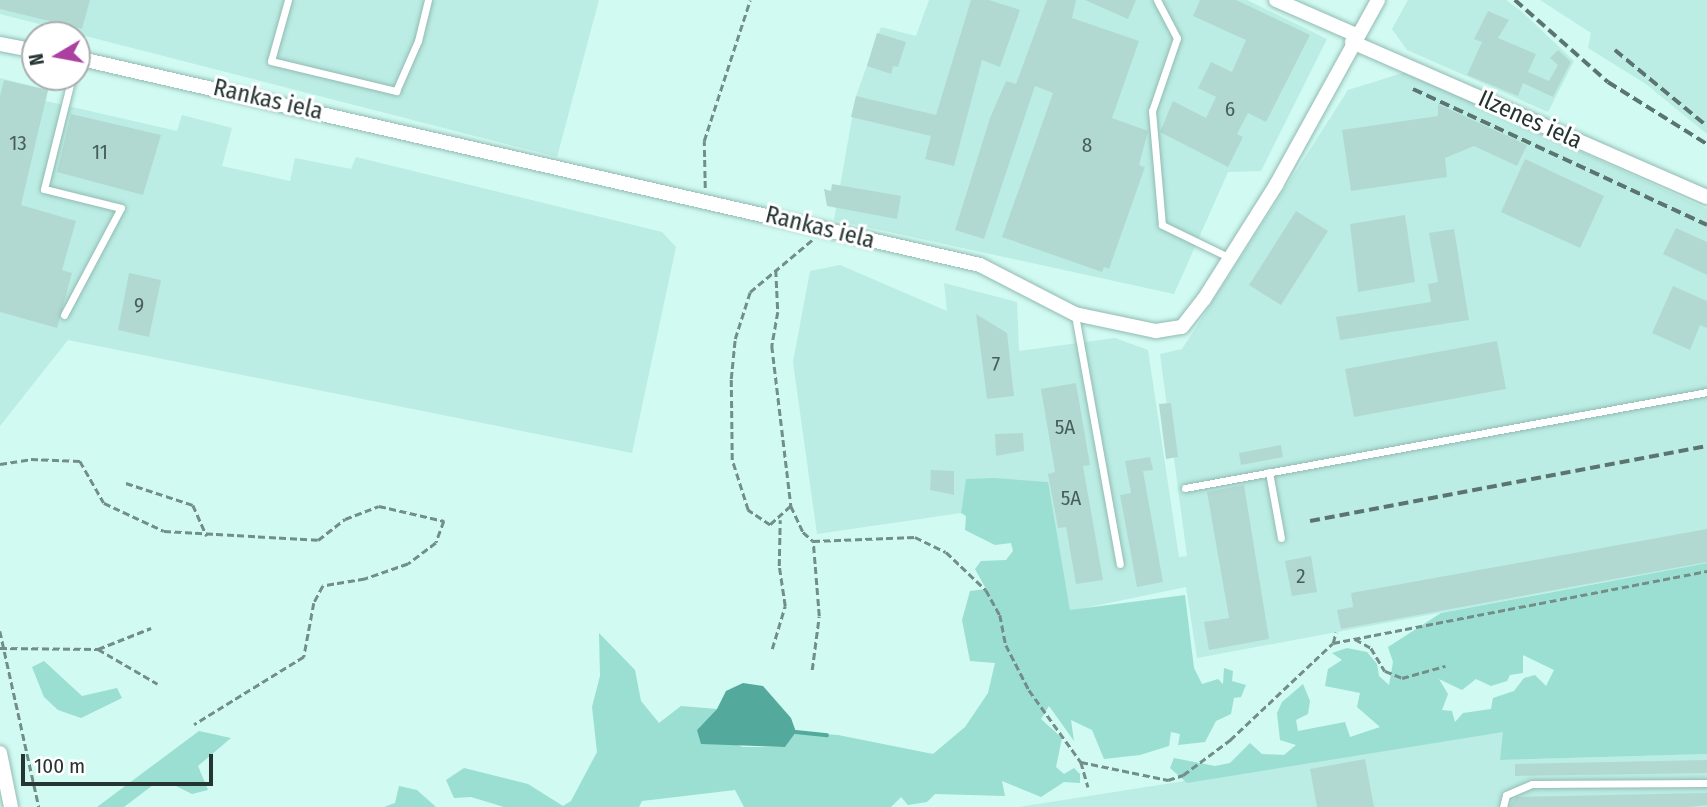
<!DOCTYPE html>
<style>
body{margin:0}
#map{position:relative;width:1707px;height:807px;overflow:hidden;background:#d0faf2;font-family:"Fira Sans Condensed",sans-serif}
div>[style]{position:absolute}
.built>*{inset:0;background:#bbede4}
.green>*{inset:0;background:#9bded2}
.water>*{inset:0;background:#53a99c}
.stream>*{height:3.5px;margin:-1.75px;padding:0 1.75px;transform-origin:1.75px;border-radius:1.75px;background:#53a99c}
.building>*{inset:0;background:#b1d9d2}
.path>*{height:2.5px;margin-top:-1.25px;transform-origin:0;background:repeating-linear-gradient(90deg,#738e89 0 7px,transparent 0 10.5px)}
.roads{filter:drop-shadow(0 0 2px #92bab2) drop-shadow(0 0 2px #92bab2)}
.service>*{height:7px;margin:-3.5px;padding:0 3.5px;transform-origin:3.5px;border-radius:3.5px;background:#fff}
.minor>*{height:14px;margin:-7px;padding:0 7px;transform-origin:7px;border-radius:7px;background:#fff}
.rail>*{height:3.5px;margin-top:-1.75px;transform-origin:0;background:repeating-linear-gradient(90deg,#5c7470 0 10px,transparent 0 15px)}
span{translate:-50% -50%;white-space:nowrap;text-align:center;line-height:1.15;-webkit-text-stroke:6px #fff;paint-order:stroke}
.number-label{font-size:21px;color:#485e5a}
.number-label span{-webkit-text-stroke-width:0}
.street-label{font-size:24px;color:#253532}
.north{position:absolute;left:21px;top:21px;width:70px;height:70px;box-sizing:border-box;background:#fff;border:2px solid #a8aead;border-radius:50%;rotate:260deg;font-size:19px;font-weight:700;line-height:28px;text-align:center;color:#253532}
.north::after{content:'';display:block;margin:auto;width:24px;height:32px;background:#ac40a0;clip-path:polygon(50% 0,100% 100%,50% 72%,0 100%)}
.scale{position:absolute;left:21px;top:754px;width:192px;height:32px;box-sizing:border-box;border:4px solid #253532;border-top:0;padding-left:9px;font-size:21px;line-height:24px;white-space:nowrap;color:#253532;-webkit-text-stroke:5px #fff;paint-order:stroke}
</style>
<div id="map">
<div class="built">
<i style="clip-path:polygon(0 0,599px 0,557px 157px,0 14px)"></i>
<i style="clip-path:polygon(929px 0,1247px 0,1327px 39px,1261px 171px,1228px 172px,1174px 294px,834px 220px,856px 96px,881px 27px,916px 36px)"></i>
<i style="clip-path:polygon(1408px 0,1506px 0,1521px 11px,1574px 61px,1548px 112px,1407px 50px,1392px 29px)"></i>
<i style="clip-path:polygon(1540px 0,1707px 0,1707px 134px,1646px 84px,1588px 48px,1591px 33px)"></i>
<i style="clip-path:polygon(1406px 72px,1707px 209px,1707px 563px,1197px 658px,1186px 587px,1070px 611px,1047px 482px,967px 479px,961px 513px,817px 534px,793px 362px,810px 271px,840px 265px,947px 311px,944px 283px,1017px 302px,1019px 351px,1115px 338px,1148px 350px,1179px 557px,1187px 556px,1160px 354px,1182px 349px,1348px 90px)"></i>
<i style="clip-path:polygon(0 78px,48px 90px,46px 101px,177px 131px,182px 115px,232px 128px,222px 166px,290px 181px,295px 158px,351px 169px,356px 157px,662px 232px,676px 247px,632px 453px,68px 340px,0 426px)"></i>
<i style="clip-path:polygon(1504px 731px,1500px 760px,1707px 754px,1707px 807px,1019px 807px)"></i>
</div>
<div class="green">
<i style="clip-path:polygon(994px 478px,1048px 482px,1070px 610px,1185px 595px,1194px 668px,1202px 684px,1218px 679px,1223px 684px,1224px 668px,1233px 671px,1232px 681px,1246px 685px,1241px 697px,1234px 698px,1231px 714px,1216px 721px,1205px 742px,1178px 745px,1180px 734px,1171px 732px,1169px 746px,1140px 755px,1104px 759px,1092px 730px,1071px 720px,1074px 741px,1049px 706px,1041px 719px,1062px 738px,1056px 767px,1064px 774px,1074px 768px,1080px 774px,1080px 783px,1064px 782px,1041px 797px,1002px 781px,1005px 796px,935px 794px,927px 802px,908px 805px,901px 797px,891px 807px,744px 807px,735px 790px,642px 801px,639px 807px,504px 807px,471px 797px,454px 798px,446px 780px,464px 768px,528px 784px,563px 806px,571px 801px,597px 752px,592px 707px,600px 676px,599px 633px,635px 670px,641px 701px,659px 723px,681px 706px,717px 709px,697px 730px,743px 747px,785px 747px,796px 732px,838px 735px,933px 754px,965px 727px,988px 693px,995px 663px,970px 661px,962px 620px,970px 591px,986px 589px,975px 569px,981px 561px,1006px 560px,1013px 551px,1011px 543px,995px 545px,965px 530px,966px 516px,961px 513px,966px 479px)"></i>
<i style="clip-path:polygon(evenodd,1707px 563px,1707px 754px,1500px 760px,1503px 732px,1187px 783px,1170px 768px,1174px 758px,1215px 766px,1230px 763px,1250px 743px,1262px 754px,1284px 755px,1296px 745px,1280px 740px,1277px 713px,1282px 702px,1303px 684px,1310px 701px,1308px 714px,1296px 720px,1298px 731px,1345px 722px,1350px 737px,1380px 727px,1357px 707px,1360px 693px,1325px 686px,1328px 669px,1342px 660px,1332px 653px,1347px 648px,1367px 652px,1377px 664px,1379px 676px,1389px 685px,1393px 662px,1388px 647px,1441px 613px,1707px 563px,1523px 655px,1554px 670px,1546px 686px,1535px 675px,1524px 678px,1514px 691px,1493px 698px,1491px 709px,1463px 713px,1455px 722px,1452px 711px,1442px 710px,1448px 694px,1439px 679px,1462px 690px,1476px 679px,1491px 686px,1507px 681px,1510px 675px,1523px 673px,1523px 655px)"></i>
<i style="clip-path:polygon(44px 661px,82px 696px,117px 688px,122px 698px,81px 718px,58px 710px,44px 697px,32px 667px)"></i>
<i style="clip-path:polygon(199px 731px,231px 738px,198px 766px,208px 790px,192px 794px,170px 783px,153px 785px,124px 807px,97px 807px)"></i>
<i style="clip-path:polygon(399px 786px,417px 790px,436px 807px,384px 807px,395px 803px)"></i>
</div>
<div class="water">
<i style="clip-path:polygon(743px 683px,763px 686px,791px 718px,796px 732px,785px 747px,701px 744px,697px 730px,717px 709px,726px 691px)"></i>
</div>
<div class="stream">
<i style="left:796px;top:732px;width:31px;rotate:6deg"></i>
</div>
<div class="building">
<i style="clip-path:polygon(0 0,90px 0,82px 29px,0 9px)"></i>
<i style="clip-path:polygon(971px 0,989px 0,1020px 10px,1000px 67px,982px 60px,954px 166px,925px 159px,931px 136px,851px 117px,856px 96px,936px 115px)"></i>
<i style="clip-path:polygon(1047px 0,1076px 0,1072px 18px,1139px 41px,1112px 118px,1148px 131px,1139px 165px,1145px 167px,1109px 269px,1104px 267px,1102px 272px,1002px 237px,1053px 93px,1035px 86px,984px 239px,955px 230px,990px 118px,1006px 81px,1016px 84px)"></i>
<i style="clip-path:polygon(1085px 0,1136px 0,1128px 19px)"></i>
<i style="clip-path:polygon(1200px 0,1236px 0,1310px 35px,1266px 122px,1248px 113px,1237px 134px,1243px 137px,1228px 167px,1160px 132px,1173px 101px,1206px 118px,1216px 97px,1198px 88px,1211px 62px,1232px 72px,1246px 40px,1193px 16px)"></i>
<i style="clip-path:polygon(1488px 11px,1509px 20px,1498px 38px,1536px 54px,1528px 72px,1549px 81px,1558px 65px,1550px 58px,1558px 50px,1571px 62px,1553px 97px,1523px 83px,1518px 96px,1467px 75px,1482px 42px,1474px 39px)"></i>
<i style="clip-path:polygon(877px 33px,906px 42px,898px 67px,893px 66px,891px 74px,867px 66px)"></i>
<i style="clip-path:polygon(4px 80px,48px 90px,21px 205px,76px 221px,62px 270px,72px 273px,57px 328px,0 312px,0 96px)"></i>
<i style="clip-path:polygon(1438px 104px,1527px 145px,1517px 166px,1474px 146px,1445px 158px,1447px 177px,1351px 191px,1342px 130px,1438px 116px)"></i>
<i style="clip-path:polygon(71px 114px,161px 135px,143px 195px,57px 172px)"></i>
<i style="clip-path:polygon(1525px 159px,1604px 196px,1580px 248px,1501px 212px)"></i>
<i style="clip-path:polygon(832px 184px,901px 196px,897px 219px,827px 206px,824px 189px,831px 191px)"></i>
<i style="clip-path:polygon(1296px 211px,1328px 231px,1281px 305px,1249px 285px)"></i>
<i style="clip-path:polygon(1405px 215px,1415px 282px,1358px 292px,1350px 224px)"></i>
<i style="clip-path:polygon(1676px 228px,1707px 242px,1707px 275px,1663px 254px)"></i>
<i style="clip-path:polygon(1454px 229px,1469px 320px,1340px 340px,1336px 317px,1431px 302px,1428px 284px,1438px 282px,1429px 233px)"></i>
<i style="clip-path:polygon(129px 273px,161px 280px,149px 337px,118px 330px)"></i>
<i style="clip-path:polygon(1673px 286px,1707px 301px,1707px 328px,1700px 325px,1690px 350px,1652px 333px)"></i>
<i style="clip-path:polygon(976px 314px,1007px 333px,1014px 396px,987px 399px)"></i>
<i style="clip-path:polygon(1497px 341px,1506px 389px,1354px 417px,1345px 369px)"></i>
<i style="clip-path:polygon(1076px 383px,1090px 465px,1083px 466px,1103px 580px,1076px 584px,1066px 527px,1058px 528px,1048px 474px,1055px 472px,1041px 389px)"></i>
<i style="clip-path:polygon(1171px 403px,1178px 457px,1166px 459px,1159px 404px)"></i>
<i style="clip-path:polygon(1023px 433px,1024px 451px,996px 456px,995px 434px)"></i>
<i style="clip-path:polygon(1281px 445px,1283px 457px,1241px 465px,1239px 453px)"></i>
<i style="clip-path:polygon(1150px 457px,1153px 470px,1143px 471px,1163px 582px,1137px 587px,1120px 495px,1131px 493px,1125px 461px)"></i>
<i style="clip-path:polygon(931px 470px,954px 471px,954px 495px,930px 490px)"></i>
<i style="clip-path:polygon(1244px 485px,1269px 639px,1209px 650px,1204px 622px,1229px 618px,1207px 492px)"></i>
<i style="clip-path:polygon(1707px 529px,1707px 562px,1341px 629px,1337px 610px,1353px 607px,1351px 593px)"></i>
<i style="clip-path:polygon(1311px 556px,1317px 592px,1292px 596px,1285px 561px)"></i>
<i style="clip-path:polygon(1365px 759px,1374px 807px,1317px 807px,1310px 769px)"></i>
<i style="clip-path:polygon(1707px 760px,1707px 773px,1515px 776px,1515px 764px)"></i>
<i style="clip-path:polygon(1707px 793px,1707px 805px,1688px 807px,1509px 807px,1516px 797px)"></i>
</div>
<div class="path">
<i style="left:705px;top:188px;width:47px;rotate:-91.2deg"></i>
<i style="left:704px;top:141px;width:148px;rotate:-71.9deg"></i>
<i style="left:776px;top:270px;width:42px;rotate:87.3deg"></i>
<i style="left:778px;top:312px;width:35px;rotate:100deg"></i>
<i style="left:772px;top:346px;width:161px;rotate:83.2deg"></i>
<i style="left:791px;top:506px;width:29px;rotate:65deg"></i>
<i style="left:803px;top:532px;width:13px;rotate:42deg"></i>
<i style="left:813px;top:541px;width:102px;rotate:-2.2deg"></i>
<i style="left:915px;top:537px;width:34px;rotate:26deg"></i>
<i style="left:946px;top:552px;width:55px;rotate:43.5deg"></i>
<i style="left:986px;top:590px;width:29px;rotate:61deg"></i>
<i style="left:1000px;top:615px;width:31px;rotate:79deg"></i>
<i style="left:1006px;top:645px;width:51px;rotate:62.9deg"></i>
<i style="left:1029px;top:690px;width:89px;rotate:54.2deg"></i>
<i style="left:1081px;top:762px;width:26px;rotate:74deg"></i>
<i style="left:0;top:464px;width:31px;rotate:-9deg"></i>
<i style="left:31px;top:459px;width:49px;rotate:2.3deg"></i>
<i style="left:80px;top:461px;width:48px;rotate:60.3deg"></i>
<i style="left:104px;top:503px;width:66px;rotate:25deg"></i>
<i style="left:164px;top:531px;width:154px;rotate:3.3deg"></i>
<i style="left:318px;top:540px;width:34px;rotate:-38deg"></i>
<i style="left:345px;top:519px;width:36px;rotate:-21deg"></i>
<i style="left:379px;top:506px;width:67px;rotate:13deg"></i>
<i style="left:444px;top:521px;width:23px;rotate:110deg"></i>
<i style="left:436px;top:543px;width:35px;rotate:143deg"></i>
<i style="left:408px;top:564px;width:46px;rotate:160.8deg"></i>
<i style="left:365px;top:579px;width:43px;rotate:170.5deg"></i>
<i style="left:323px;top:586px;width:19px;rotate:118deg"></i>
<i style="left:314px;top:603px;width:55px;rotate:100.5deg"></i>
<i style="left:304px;top:657px;width:129px;rotate:148.3deg"></i>
<i style="left:126px;top:483px;width:71px;rotate:18.2deg"></i>
<i style="left:193px;top:505px;width:34px;rotate:66deg"></i>
<i style="left:791px;top:506px;width:28px;rotate:138deg"></i>
<i style="left:770px;top:525px;width:27px;rotate:-146deg"></i>
<i style="left:748px;top:510px;width:52px;rotate:-107.7deg"></i>
<i style="left:732px;top:460px;width:81px;rotate:-90.7deg"></i>
<i style="left:731px;top:379px;width:40px;rotate:-84.3deg"></i>
<i style="left:735px;top:339px;width:49px;rotate:-72.3deg"></i>
<i style="left:750px;top:292px;width:81px;rotate:-40deg"></i>
<i style="left:0;top:631px;width:180px;rotate:77.5deg"></i>
<i style="left:1355px;top:639px;width:18px;rotate:29deg"></i>
<i style="left:1371px;top:648px;width:27px;rotate:59deg"></i>
<i style="left:1385px;top:671px;width:18px;rotate:22deg"></i>
<i style="left:1402px;top:678px;width:45px;rotate:-15.6deg"></i>
<i style="left:1333px;top:643px;width:381px;rotate:-10.9deg"></i>
<i style="left:0;top:648px;width:98px;rotate:0.6deg"></i>
<i style="left:98px;top:649px;width:57px;rotate:-21.6deg"></i>
<i style="left:98px;top:649px;width:69px;rotate:30.3deg"></i>
<i style="left:772px;top:649px;width:45px;rotate:-73.2deg"></i>
<i style="left:785px;top:606px;width:40px;rotate:-98.5deg"></i>
<i style="left:779px;top:566px;width:46px;rotate:-88.8deg"></i>
<i style="left:812px;top:670px;width:54px;rotate:-82.6deg"></i>
<i style="left:819px;top:616px;width:75px;rotate:-94.6deg"></i>
<i style="left:1081px;top:762px;width:89px;rotate:11.7deg"></i>
<i style="left:1168px;top:780px;width:16px;rotate:-18deg"></i>
<i style="left:1183px;top:775px;width:59px;rotate:-36.7deg"></i>
<i style="left:1230px;top:740px;width:141px;rotate:-43.3deg"></i>
<i style="left:1333px;top:643px;width:11px;rotate:-75deg"></i>
</div>
<div class="roads">
<div class="service">
<i style="left:288px;top:0;width:63px;rotate:105.6deg"></i>
<i style="left:271px;top:61px;width:129px;rotate:13.5deg"></i>
<i style="left:396px;top:91px;width:55px;rotate:-66.3deg"></i>
<i style="left:418px;top:41px;width:42px;rotate:-76.3deg"></i>
<i style="left:1157px;top:0;width:43px;rotate:62.2deg"></i>
<i style="left:1177px;top:38px;width:77px;rotate:108.9deg"></i>
<i style="left:1152px;top:111px;width:114px;rotate:85deg"></i>
<i style="left:1162px;top:225px;width:76px;rotate:25.9deg"></i>
<i style="left:64px;top:315px;width:121px;rotate:-62deg"></i>
<i style="left:121px;top:208px;width:79px;rotate:-166.1deg"></i>
<i style="left:44px;top:189px;width:115px;rotate:-76deg"></i>
<i style="left:1075px;top:315px;width:253px;rotate:79.8deg"></i>
<i style="left:1269px;top:472px;width:67px;rotate:79.7deg"></i>
<i style="left:1185px;top:488px;width:531px;rotate:-10.42deg"></i>
<i style="left:1503px;top:807px;width:12px;rotate:-76deg"></i>
<i style="left:1506px;top:795px;width:28px;rotate:-23deg"></i>
<i style="left:1532px;top:784px;width:175px;rotate:-0.3deg"></i>
</div>
<div class="minor">
<i style="left:1276px;top:0;width:87px;rotate:23.6deg"></i>
<i style="left:1352px;top:42px;width:387px;rotate:23.6deg"></i>
<i style="left:0;top:44px;width:36px;rotate:11deg"></i>
<i style="left:77px;top:58px;width:926px;rotate:12.91deg"></i>
<i style="left:980px;top:265px;width:107px;rotate:27.3deg"></i>
<i style="left:1075px;top:314px;width:83px;rotate:11.9deg"></i>
<i style="left:1156px;top:331px;width:26px;rotate:-9deg"></i>
<i style="left:1182px;top:327px;width:36px;rotate:-52deg"></i>
<i style="left:1204px;top:299px;width:135px;rotate:-57.7deg"></i>
<i style="left:1276px;top:185px;width:211px;rotate:-61.1deg"></i>
<i style="left:0;top:753px;width:55px;rotate:78.5deg"></i>
</div>
</div>
<div class="rail">
<i style="left:1515px;top:0;width:124px;rotate:41.4deg"></i>
<i style="left:1608px;top:82px;width:117px;rotate:32.1deg"></i>
<i style="left:1615px;top:50px;width:119px;rotate:39.6deg"></i>
<i style="left:1413px;top:89px;width:324px;rotate:24.8deg"></i>
<i style="left:1310px;top:521px;width:404px;rotate:-10.7deg"></i>
</div>
<div class="number-label">
<span style="left:1230px;top:109px">6</span>
<span style="left:18px;top:143px">13</span>
<span style="left:1087px;top:145px">8</span>
<span style="left:100px;top:152px">11</span>
<span style="left:139px;top:305px">9</span>
<span style="left:996px;top:364px">7</span>
<span style="left:1065px;top:427px">5A</span>
<span style="left:1071px;top:498px">5A</span>
<span style="left:1301px;top:576px">2</span>
</div>
<div class="street-label">
<span style="left:268px;top:100px;rotate:13deg">Rankas iela</span>
<span style="left:1530px;top:120px;rotate:24deg">Ilzenes iela</span>
<span style="left:820px;top:228px;rotate:14deg">Rankas iela</span>
</div>
<div class="north">N</div>
<div class="scale">100 m</div>
</div>
